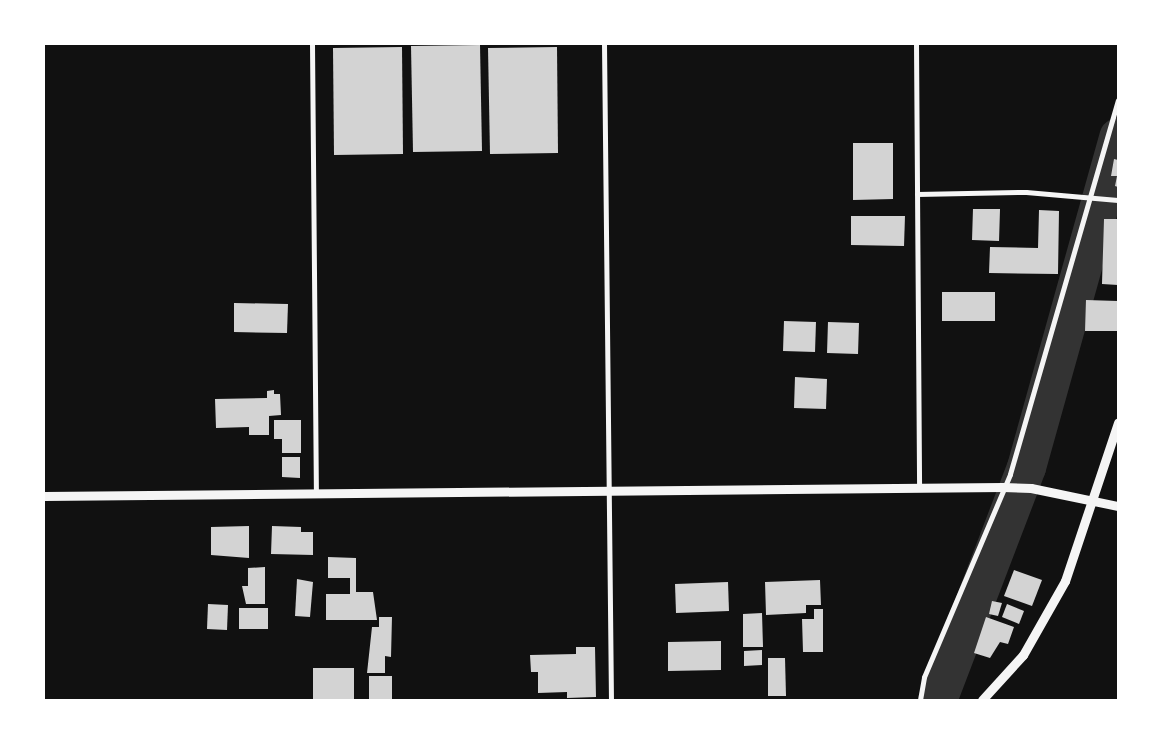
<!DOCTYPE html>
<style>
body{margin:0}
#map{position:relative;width:1162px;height:744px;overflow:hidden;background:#111;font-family:Jost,sans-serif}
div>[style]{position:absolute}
.river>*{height:39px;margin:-19.5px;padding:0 19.5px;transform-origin:19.5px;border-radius:19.5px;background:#333}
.building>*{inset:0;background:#d3d3d3}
.minor>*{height:5px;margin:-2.5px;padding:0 2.5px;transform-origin:2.5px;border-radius:2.5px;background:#f5f5f5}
.tertiary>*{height:9px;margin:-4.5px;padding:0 4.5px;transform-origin:4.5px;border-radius:4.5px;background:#f5f5f5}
span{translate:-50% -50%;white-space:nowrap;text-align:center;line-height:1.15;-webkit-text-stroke:4.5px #fff;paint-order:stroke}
.frame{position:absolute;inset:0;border:45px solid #fff;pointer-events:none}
</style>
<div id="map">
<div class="river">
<i style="left:937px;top:700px;width:249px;rotate:-69.1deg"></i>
<i style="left:1026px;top:467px;width:343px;rotate:-74.4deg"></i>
</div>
<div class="building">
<i style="clip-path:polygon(480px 45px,482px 151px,413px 152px,411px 46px)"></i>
<i style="clip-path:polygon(402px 47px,403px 154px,334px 155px,333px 48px)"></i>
<i style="clip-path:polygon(557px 47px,558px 153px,490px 154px,488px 48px)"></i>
<i style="clip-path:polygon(853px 143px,893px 143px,893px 199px,853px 200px)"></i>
<i style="clip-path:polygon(1114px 159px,1118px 160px,1118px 187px,1115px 186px,1117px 176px,1111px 176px)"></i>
<i style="clip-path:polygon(973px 209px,1000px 209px,999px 241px,972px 240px)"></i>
<i style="clip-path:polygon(1039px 210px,1059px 211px,1058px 274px,989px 273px,990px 247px,1038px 248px)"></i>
<i style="clip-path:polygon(851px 216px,905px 216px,904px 246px,851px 245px)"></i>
<i style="clip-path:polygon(1104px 219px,1118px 219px,1118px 285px,1102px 284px)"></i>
<i style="clip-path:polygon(942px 292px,995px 292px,995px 321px,942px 321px)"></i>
<i style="clip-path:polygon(1086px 300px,1118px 301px,1118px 331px,1085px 331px)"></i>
<i style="clip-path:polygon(234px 303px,288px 304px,287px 333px,234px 332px)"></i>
<i style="clip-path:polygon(784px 321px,816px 322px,815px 352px,783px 351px)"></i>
<i style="clip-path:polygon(828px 322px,859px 323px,858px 354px,827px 353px)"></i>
<i style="clip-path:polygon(795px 377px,827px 379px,826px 409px,794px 408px)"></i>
<i style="clip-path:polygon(274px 390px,274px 394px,280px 394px,281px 415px,269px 416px,269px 435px,249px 435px,249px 427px,216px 428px,215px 399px,267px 398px,267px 391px)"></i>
<i style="clip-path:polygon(274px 420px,301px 420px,301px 453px,282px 453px,282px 439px,274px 439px)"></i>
<i style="clip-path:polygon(282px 457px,300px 457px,300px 478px,282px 477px)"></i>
<i style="clip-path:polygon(249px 526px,249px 558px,211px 555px,211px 527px)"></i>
<i style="clip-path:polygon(272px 526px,301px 527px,301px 532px,313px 532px,313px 555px,271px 554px)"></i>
<i style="clip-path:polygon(328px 557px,356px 558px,356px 592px,373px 592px,377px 620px,326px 620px,326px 594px,350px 594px,350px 578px,328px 578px)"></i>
<i style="clip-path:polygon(265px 567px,265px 604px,246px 604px,242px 586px,248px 586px,248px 568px)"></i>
<i style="clip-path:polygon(1014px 570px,1042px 580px,1032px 606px,1004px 596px)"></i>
<i style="clip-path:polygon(297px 579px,313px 582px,310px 617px,295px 616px)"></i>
<i style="clip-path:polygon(820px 580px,821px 605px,806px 605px,806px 613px,766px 615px,765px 582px)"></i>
<i style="clip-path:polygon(728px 582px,729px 611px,676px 613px,675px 584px)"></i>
<i style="clip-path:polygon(992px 601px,1002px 603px,998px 616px,989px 614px)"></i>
<i style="clip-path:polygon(208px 604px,228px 605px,227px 630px,207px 629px)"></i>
<i style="clip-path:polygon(1007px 604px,1024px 611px,1019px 624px,1002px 617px)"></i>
<i style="clip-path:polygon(239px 608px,268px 608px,268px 629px,239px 629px)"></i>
<i style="clip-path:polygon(814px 609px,823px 609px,823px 652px,803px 652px,802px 619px,814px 619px)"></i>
<i style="clip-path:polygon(762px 613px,763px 647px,743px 647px,743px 614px)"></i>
<i style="clip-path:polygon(379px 617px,392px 617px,391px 657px,385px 656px,385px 673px,367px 673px,372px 627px,379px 627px)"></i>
<i style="clip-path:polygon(986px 617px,1014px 627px,1008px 644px,1000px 642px,990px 658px,974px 653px)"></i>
<i style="clip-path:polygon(721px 641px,721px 670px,668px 671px,668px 642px)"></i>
<i style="clip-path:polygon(576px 647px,595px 647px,596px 697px,567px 698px,567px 692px,538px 693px,538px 672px,531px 672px,530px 655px,576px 654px)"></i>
<i style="clip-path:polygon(762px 650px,762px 665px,744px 666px,744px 651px)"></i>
<i style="clip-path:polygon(768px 658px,785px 658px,786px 696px,768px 696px)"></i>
<i style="clip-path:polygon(313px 668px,354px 668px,354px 700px,313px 700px)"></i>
<i style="clip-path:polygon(369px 676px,392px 676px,392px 700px,369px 700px)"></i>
</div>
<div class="minor">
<i style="left:312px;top:44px;width:450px;rotate:89.5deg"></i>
<i style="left:604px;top:44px;width:656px;rotate:89.39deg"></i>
<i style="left:916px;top:44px;width:443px;rotate:89.6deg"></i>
<i style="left:917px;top:194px;width:109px;rotate:-1.1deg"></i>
<i style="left:1026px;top:192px;width:92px;rotate:5deg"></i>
<i style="left:920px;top:700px;width:23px;rotate:-80deg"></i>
<i style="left:924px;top:677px;width:220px;rotate:-67deg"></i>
<i style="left:1010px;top:474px;width:389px;rotate:-73.9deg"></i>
</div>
<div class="tertiary">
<i style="left:44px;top:496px;width:959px;rotate:-0.54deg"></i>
<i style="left:1003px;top:487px;width:28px;rotate:2deg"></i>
<i style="left:1031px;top:488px;width:89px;rotate:11.7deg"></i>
<i style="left:982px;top:700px;width:61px;rotate:-47.7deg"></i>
<i style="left:1023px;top:655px;width:85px;rotate:-60.4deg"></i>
<i style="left:1065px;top:581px;width:167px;rotate:-71.5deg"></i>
</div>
<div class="frame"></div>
</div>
